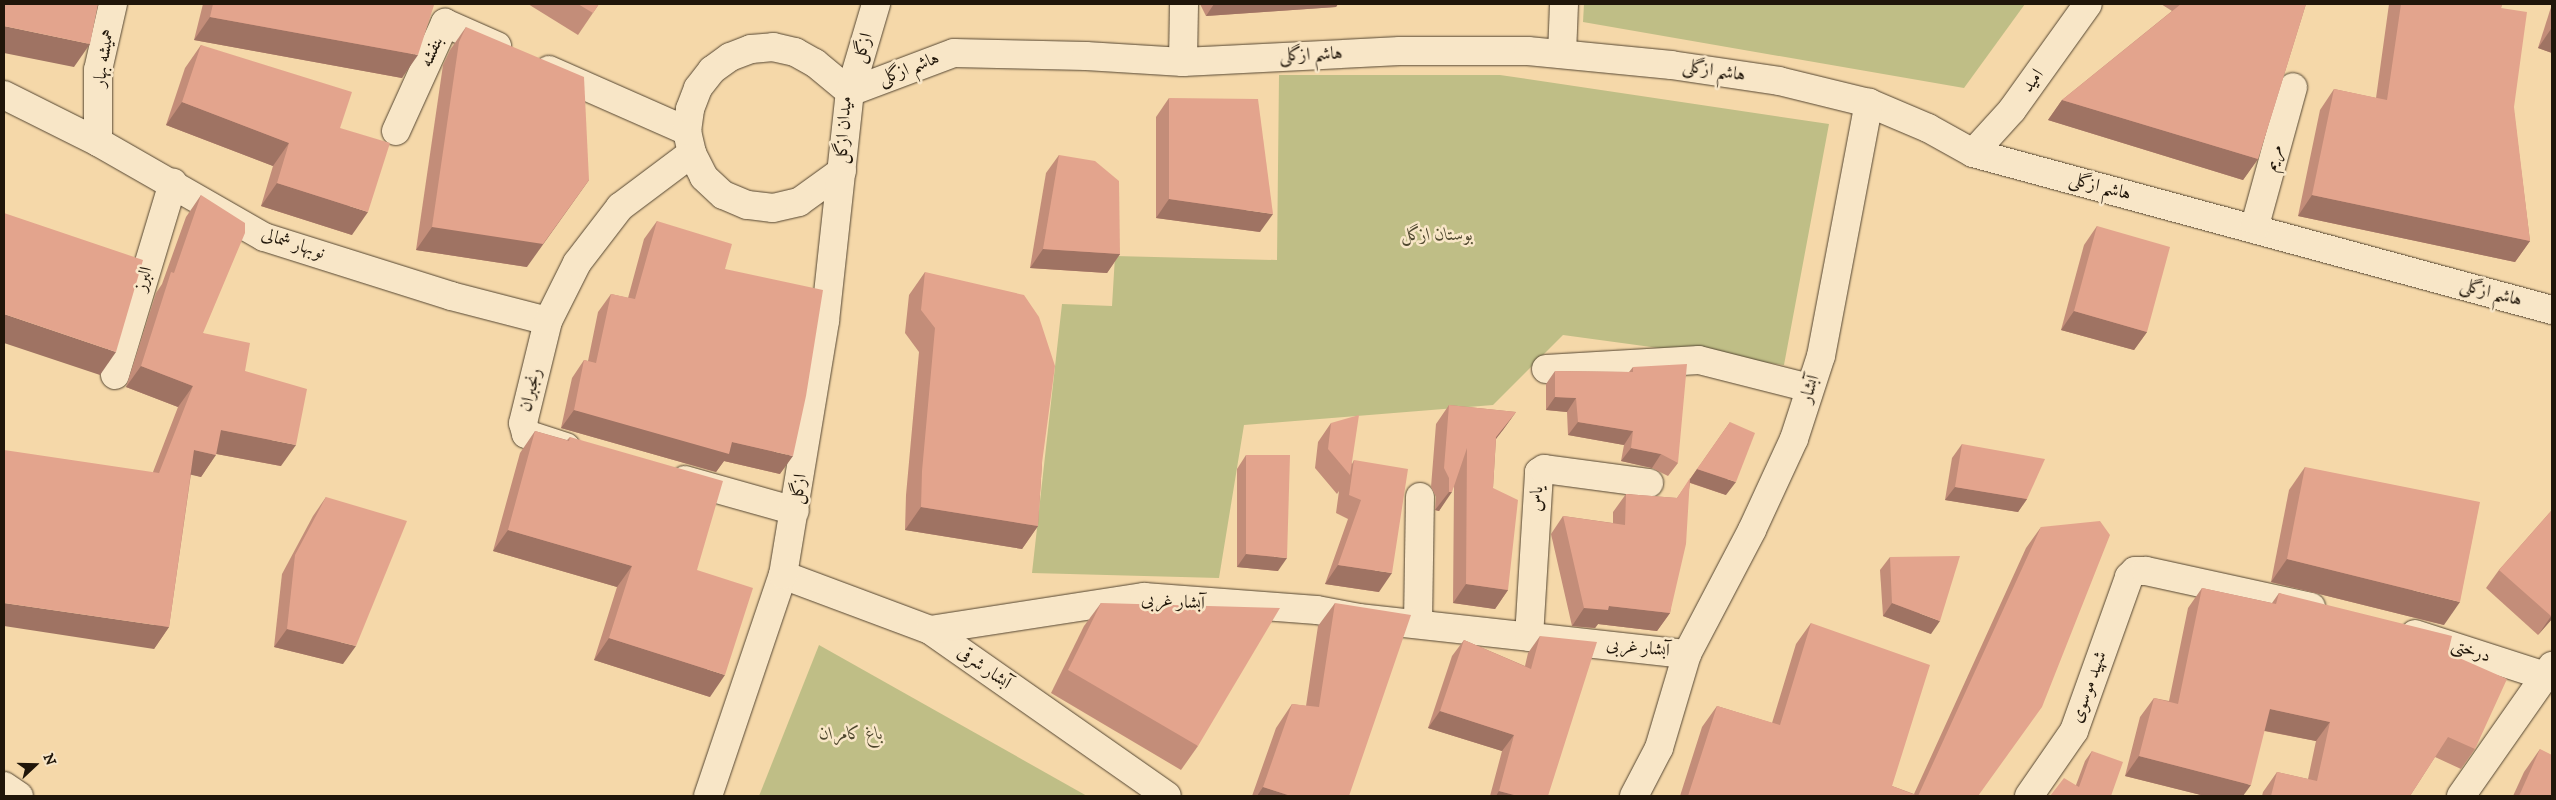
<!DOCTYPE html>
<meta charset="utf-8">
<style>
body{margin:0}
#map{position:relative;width:2556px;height:800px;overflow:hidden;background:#f5d8a9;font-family:"IM FELL DW Pica",Amiri,serif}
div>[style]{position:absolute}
.green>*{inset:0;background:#bfbe86}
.roads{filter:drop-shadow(0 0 1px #554632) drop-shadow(0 0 1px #554632)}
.street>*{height:28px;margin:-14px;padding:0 14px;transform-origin:14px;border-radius:14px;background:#f8e6c7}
.secondary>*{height:28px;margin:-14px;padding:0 14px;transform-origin:14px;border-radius:14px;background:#f8e6c7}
.wall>*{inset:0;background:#c38d79}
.shaded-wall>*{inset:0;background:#9f7363}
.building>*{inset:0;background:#e3a48d}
span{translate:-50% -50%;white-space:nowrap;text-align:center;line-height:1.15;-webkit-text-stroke:5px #f8e6c7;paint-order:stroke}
.street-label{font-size:18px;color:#20160a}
.park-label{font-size:18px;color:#50482f;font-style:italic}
.frame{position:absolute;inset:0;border:5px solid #20160a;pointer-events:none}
.north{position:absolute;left:10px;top:740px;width:50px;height:50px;-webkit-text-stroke:4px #f8e6c7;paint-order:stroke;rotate:69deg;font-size:14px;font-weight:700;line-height:20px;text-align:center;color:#20160a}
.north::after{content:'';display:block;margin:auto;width:18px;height:22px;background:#20160a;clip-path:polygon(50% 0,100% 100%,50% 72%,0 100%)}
</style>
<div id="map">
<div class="green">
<i style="clip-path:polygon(1584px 4px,2025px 4px,1964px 88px,1583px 22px)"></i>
<i style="clip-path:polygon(1279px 75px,1500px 75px,1829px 124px,1784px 365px,1563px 335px,1493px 405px,1244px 425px,1219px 578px,1032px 573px,1062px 304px,1112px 306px,1115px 256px,1277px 260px)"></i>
<i style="clip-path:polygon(819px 645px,1087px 796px,759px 796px)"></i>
</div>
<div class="roads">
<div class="street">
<i style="left:1562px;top:54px;width:50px;rotate:-87.7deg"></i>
<i style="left:1183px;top:62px;width:58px;rotate:-89deg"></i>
<i style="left:549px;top:70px;width:151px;rotate:23.8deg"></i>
<i style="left:850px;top:92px;width:111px;rotate:-20.6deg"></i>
<i style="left:954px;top:53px;width:132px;rotate:1.3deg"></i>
<i style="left:1086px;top:56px;width:97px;rotate:3.5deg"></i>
<i style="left:1183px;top:62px;width:217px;rotate:-2.9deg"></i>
<i style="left:1400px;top:51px;width:128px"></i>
<i style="left:1528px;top:51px;width:144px;rotate:5.6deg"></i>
<i style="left:1671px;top:65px;width:109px;rotate:8.4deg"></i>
<i style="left:1779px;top:81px;width:93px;rotate:13.7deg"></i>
<i style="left:1869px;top:103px;width:64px;rotate:23deg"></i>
<i style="left:1928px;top:128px;width:51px;rotate:29.1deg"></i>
<i style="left:1973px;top:153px;width:600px;rotate:15.17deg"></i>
<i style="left:4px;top:95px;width:105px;rotate:26.6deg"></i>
<i style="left:98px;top:142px;width:191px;rotate:29.8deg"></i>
<i style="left:264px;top:237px;width:196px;rotate:17.5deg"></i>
<i style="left:451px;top:296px;width:100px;rotate:14.5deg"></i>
<i style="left:396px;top:131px;width:119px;rotate:-65.6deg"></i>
<i style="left:445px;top:23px;width:57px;rotate:23.9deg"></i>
<i style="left:98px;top:142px;width:72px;rotate:-90deg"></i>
<i style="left:98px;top:70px;width:68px;rotate:-77.2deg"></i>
<i style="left:1973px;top:153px;width:58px;rotate:-47.8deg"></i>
<i style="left:2012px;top:110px;width:130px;rotate:-54.4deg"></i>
<i style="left:2254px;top:229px;width:147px;rotate:-74.6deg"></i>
<i style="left:1546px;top:369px;width:153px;rotate:-3.4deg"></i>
<i style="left:1699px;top:360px;width:114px;rotate:14.2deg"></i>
<i style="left:115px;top:375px;width:201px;rotate:-73.2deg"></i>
<i style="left:566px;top:447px;width:42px;rotate:-162deg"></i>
<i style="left:526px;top:434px;width:11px;rotate:-105deg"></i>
<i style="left:523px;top:423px;width:105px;rotate:-76.2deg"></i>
<i style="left:548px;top:321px;width:65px;rotate:-63.4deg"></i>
<i style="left:577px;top:263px;width:71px;rotate:-52.5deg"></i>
<i style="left:620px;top:207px;width:90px;rotate:-36.9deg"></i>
<i style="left:685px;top:480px;width:114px;rotate:15.7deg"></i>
<i style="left:783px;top:575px;width:157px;rotate:20.5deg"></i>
<i style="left:930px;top:630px;width:289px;rotate:35deg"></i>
<i style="left:1418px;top:623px;width:126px;rotate:-89.1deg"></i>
<i style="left:930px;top:630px;width:217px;rotate:-8.8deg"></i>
<i style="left:1144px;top:597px;width:173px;rotate:4.3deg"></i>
<i style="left:1317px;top:610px;width:43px;rotate:10.8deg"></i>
<i style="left:1359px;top:618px;width:330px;rotate:6.3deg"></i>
<i style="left:2415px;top:634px;width:137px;rotate:17.9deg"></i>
<i style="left:1529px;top:637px;width:165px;rotate:-86.5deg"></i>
<i style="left:1539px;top:472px;width:6px;rotate:-31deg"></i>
<i style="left:1544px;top:469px;width:106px;rotate:7.6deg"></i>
<i style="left:4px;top:786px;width:18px;rotate:34deg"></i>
<i style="left:1634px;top:796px;width:54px;rotate:-62.5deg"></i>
<i style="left:1659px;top:748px;width:98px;rotate:-73.4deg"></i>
<i style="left:1687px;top:654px;width:140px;rotate:-62.3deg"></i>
<i style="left:1752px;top:530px;width:100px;rotate:-65.2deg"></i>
<i style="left:1794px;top:439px;width:87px;rotate:-72deg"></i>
<i style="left:1821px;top:356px;width:258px;rotate:-79.3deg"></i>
<i style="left:2029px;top:796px;width:79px;rotate:-55.3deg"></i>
<i style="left:2074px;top:731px;width:164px;rotate:-70.3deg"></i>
<i style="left:2129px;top:577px;width:8px;rotate:-45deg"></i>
<i style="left:2135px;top:571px;width:11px"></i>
<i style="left:2146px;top:571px;width:169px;rotate:12.3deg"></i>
<i style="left:2461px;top:796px;width:159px;rotate:-55deg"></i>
</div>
<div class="secondary">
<i style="left:842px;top:171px;width:53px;rotate:144.2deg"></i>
<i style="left:799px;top:202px;width:27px;rotate:167deg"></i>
<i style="left:773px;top:208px;width:26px;rotate:-173deg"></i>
<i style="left:747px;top:205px;width:26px;rotate:-157deg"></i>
<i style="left:723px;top:195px;width:26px;rotate:-137deg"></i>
<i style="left:704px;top:177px;width:27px;rotate:-117deg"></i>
<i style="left:692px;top:153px;width:23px;rotate:-103deg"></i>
<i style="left:687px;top:131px;width:22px;rotate:-82deg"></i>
<i style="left:690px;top:109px;width:22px;rotate:-69deg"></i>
<i style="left:698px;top:88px;width:23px;rotate:-52deg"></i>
<i style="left:712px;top:70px;width:22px;rotate:-36deg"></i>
<i style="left:730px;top:57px;width:22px;rotate:-21deg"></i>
<i style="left:751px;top:49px;width:22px;rotate:-5deg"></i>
<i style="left:773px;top:47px;width:23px;rotate:13deg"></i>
<i style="left:795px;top:52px;width:23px;rotate:29deg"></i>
<i style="left:815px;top:63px;width:45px;rotate:39.6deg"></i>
<i style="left:708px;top:796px;width:233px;rotate:-71.3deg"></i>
<i style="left:783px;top:575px;width:257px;rotate:-80.6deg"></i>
<i style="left:825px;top:321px;width:230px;rotate:-83.8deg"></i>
<i style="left:850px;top:92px;width:92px;rotate:-73.5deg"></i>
</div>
</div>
<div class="wall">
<i style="clip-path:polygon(203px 4px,429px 4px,402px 78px,194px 40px)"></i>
<i style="clip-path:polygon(528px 4px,599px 4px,578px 35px)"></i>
<i style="clip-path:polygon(1200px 4px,1338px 4px,1336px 7px,1206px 16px)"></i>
<i style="clip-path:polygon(2161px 4px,2306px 4px,2258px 159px,2243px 180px,2048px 120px,2062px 100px,2172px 11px)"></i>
<i style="clip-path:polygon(2389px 4px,2502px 4px,2501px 8px,2530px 241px,2515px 262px,2298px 216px,2320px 110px,2334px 89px,2376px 98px)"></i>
<i style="clip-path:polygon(2552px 4px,2552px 53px,2538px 48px)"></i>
<i style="clip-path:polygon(466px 27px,527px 267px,416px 250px,443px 65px,450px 50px)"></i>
<i style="clip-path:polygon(201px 45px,340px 128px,352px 235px,261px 206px,273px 166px,166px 125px,185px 68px)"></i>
<i style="clip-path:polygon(1169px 98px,1260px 232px,1156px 218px,1156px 117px)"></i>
<i style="clip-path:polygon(1059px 155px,1120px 254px,1107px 273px,1030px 268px,1046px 173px)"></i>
<i style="clip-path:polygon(201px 195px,203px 333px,245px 371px,281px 466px,216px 454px,201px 477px,191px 474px,169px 627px,154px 649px,153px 472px,178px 407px,126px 387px,156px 293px,162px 284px,186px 217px)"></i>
<i style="clip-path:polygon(657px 221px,725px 269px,780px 474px,724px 461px,716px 472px,561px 428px,572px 378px,584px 360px,588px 361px,598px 312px,611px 294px,628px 298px,644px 239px)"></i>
<i style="clip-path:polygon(2097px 226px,2147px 332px,2134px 350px,2061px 330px,2084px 245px)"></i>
<i style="clip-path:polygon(925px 272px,1042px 463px,1038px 526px,1022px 549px,905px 530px,906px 495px,919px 352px,905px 333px,909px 295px)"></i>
<i style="clip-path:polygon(1633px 367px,1678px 463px,1668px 476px,1652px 468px,1621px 461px,1624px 445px,1568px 435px,1567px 412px,1546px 410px,1546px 384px,1555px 371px,1629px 372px)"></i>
<i style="clip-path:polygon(1449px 405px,1516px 412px,1496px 439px,1493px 488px,1508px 590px,1495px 609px,1453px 603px,1454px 486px,1439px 511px,1435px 510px,1436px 497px,1431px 487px,1436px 424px)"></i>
<i style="clip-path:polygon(1730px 422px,1726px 495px,1690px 483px,1670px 613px,1657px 631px,1598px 624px,1595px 628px,1572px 626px,1551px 534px,1563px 516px,1613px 523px,1613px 512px,1626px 494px,1677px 498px)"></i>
<i style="clip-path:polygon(1331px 423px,1352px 464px,1354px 460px,1379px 592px,1325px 584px,1348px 519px,1336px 513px,1339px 491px,1337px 494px,1315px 468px,1318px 442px)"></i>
<i style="clip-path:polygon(535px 431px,567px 440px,570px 437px,697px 570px,710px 697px,594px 660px,617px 587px,493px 551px,520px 453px)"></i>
<i style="clip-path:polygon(1962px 444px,2027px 499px,2018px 512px,1945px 500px,1952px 458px)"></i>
<i style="clip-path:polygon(1246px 455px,1278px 571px,1237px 567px,1237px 469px)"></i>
<i style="clip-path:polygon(2305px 467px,2444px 625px,2271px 582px,2289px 490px)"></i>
<i style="clip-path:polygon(326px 497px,343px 664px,274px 647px,282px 574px,313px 516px)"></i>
<i style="clip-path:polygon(2552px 510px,2552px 619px,2538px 635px,2486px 588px,2499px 570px)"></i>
<i style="clip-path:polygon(2041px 527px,1978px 796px,1680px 796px,1702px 727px,1717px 706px,1772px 723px,1796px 644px,1811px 623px,1892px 786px,1914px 794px,2026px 548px)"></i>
<i style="clip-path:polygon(1890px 557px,1931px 634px,1883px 616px,1880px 570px)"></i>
<i style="clip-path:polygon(2202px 588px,2272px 603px,2279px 593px,2448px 653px,2475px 749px,2461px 769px,2435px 757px,2410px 796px,2262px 796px,2263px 792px,2277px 772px,2308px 779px,2316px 741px,2264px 731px,2243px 796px,2205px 796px,2125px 776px,2140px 717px,2154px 698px,2169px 701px,2188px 608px)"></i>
<i style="clip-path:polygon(1101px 603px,1198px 746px,1181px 770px,1051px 693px,1084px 626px)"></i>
<i style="clip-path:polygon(1335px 603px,1349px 796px,1252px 796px,1276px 728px,1292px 704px,1306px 706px,1318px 626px)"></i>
<i style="clip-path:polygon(1540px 636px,1548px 796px,1490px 796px,1502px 751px,1428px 728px,1452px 656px,1464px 640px,1525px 666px,1528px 653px)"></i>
<i style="clip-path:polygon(2540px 749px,2552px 796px,2513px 796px,2524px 772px)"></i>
<i style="clip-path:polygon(2092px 751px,2111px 796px,2050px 796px,2076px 785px,2085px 761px)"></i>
</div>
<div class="shaded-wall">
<i style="clip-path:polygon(1214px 4px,1338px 4px,1336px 7px,1206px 16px)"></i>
<i style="clip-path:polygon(210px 17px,418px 55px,402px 78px,194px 40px)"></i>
<i style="clip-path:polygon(4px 26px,90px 44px,74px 67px,4px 53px)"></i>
<i style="clip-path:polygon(2551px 29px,2552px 30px,2552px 53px,2538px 48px)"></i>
<i style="clip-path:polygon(2062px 100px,2258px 159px,2243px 180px,2048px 120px)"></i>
<i style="clip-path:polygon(182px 102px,289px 143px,273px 166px,166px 125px)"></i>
<i style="clip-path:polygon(589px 180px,527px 267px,416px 250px,432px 227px)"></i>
<i style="clip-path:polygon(277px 183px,368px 212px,352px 235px,261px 206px)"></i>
<i style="clip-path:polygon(2312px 195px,2530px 241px,2515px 262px,2298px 216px)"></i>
<i style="clip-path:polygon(1169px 199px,1273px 214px,1260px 232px,1156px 218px)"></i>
<i style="clip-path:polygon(1043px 249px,1120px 254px,1107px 273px,1030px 268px)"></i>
<i style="clip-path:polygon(2074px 311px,2147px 332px,2134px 350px,2061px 330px)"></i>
<i style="clip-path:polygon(4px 314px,116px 352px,100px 375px,4px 343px)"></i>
<i style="clip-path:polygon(141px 366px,193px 386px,178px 407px,126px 387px)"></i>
<i style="clip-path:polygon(1555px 397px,1576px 398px,1567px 412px,1546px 410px)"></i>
<i style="clip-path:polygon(574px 410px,732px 442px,793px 456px,780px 474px,724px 461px,716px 472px,561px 428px)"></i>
<i style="clip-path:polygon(1516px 412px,1503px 430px,1483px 455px,1496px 437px)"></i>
<i style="clip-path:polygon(1578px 422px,1633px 431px,1624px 445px,1568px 435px)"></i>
<i style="clip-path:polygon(221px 430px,296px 445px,281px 466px,206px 452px)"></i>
<i style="clip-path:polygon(1631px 448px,1661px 454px,1652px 468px,1621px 461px)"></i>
<i style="clip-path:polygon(194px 450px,216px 455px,201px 477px,179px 472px)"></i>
<i style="clip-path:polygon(1697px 469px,1736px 482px,1726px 495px,1688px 482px)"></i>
<i style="clip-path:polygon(1955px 487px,2027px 499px,2018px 512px,1945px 500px)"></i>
<i style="clip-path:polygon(1449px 492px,1452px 492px,1439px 511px,1435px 510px)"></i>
<i style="clip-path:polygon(921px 507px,1038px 526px,1022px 549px,905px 530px)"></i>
<i style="clip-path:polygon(508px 530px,632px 566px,617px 587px,493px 551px)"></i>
<i style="clip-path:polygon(1246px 554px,1287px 558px,1278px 571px,1237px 567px)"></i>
<i style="clip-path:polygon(2287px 559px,2460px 602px,2444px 625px,2271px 582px)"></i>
<i style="clip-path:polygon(1338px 565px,1392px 573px,1379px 592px,1325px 584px)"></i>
<i style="clip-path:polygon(1466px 584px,1508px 590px,1495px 609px,1453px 603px)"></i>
<i style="clip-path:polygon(4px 603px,169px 627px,154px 649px,4px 626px)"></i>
<i style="clip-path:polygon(1892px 603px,1940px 621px,1931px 634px,1883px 616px)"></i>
<i style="clip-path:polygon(1609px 606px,1670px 613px,1657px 631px,1598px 624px,1595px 628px,1572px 626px,1584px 608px)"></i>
<i style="clip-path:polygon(2552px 615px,2552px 619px,2538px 635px)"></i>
<i style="clip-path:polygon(287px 629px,356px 646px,343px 664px,274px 647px)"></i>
<i style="clip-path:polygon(609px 638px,725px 675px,710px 697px,594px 660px)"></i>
<i style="clip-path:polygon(2270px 709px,2330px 722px,2316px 741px,2256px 729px)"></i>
<i style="clip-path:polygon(1440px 711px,1514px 735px,1502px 751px,1428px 728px)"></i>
<i style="clip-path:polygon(2139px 756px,2251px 785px,2243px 796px,2205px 796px,2125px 776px)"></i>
<i style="clip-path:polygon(1263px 787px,1291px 796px,1257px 796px)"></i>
<i style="clip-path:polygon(1499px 791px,1518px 796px,1496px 796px)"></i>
</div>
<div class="building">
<i style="clip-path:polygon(4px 4px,98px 4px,90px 44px,4px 26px)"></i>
<i style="clip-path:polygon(213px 4px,429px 4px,434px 5px,418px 55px,210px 17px)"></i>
<i style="clip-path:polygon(578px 4px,599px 4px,593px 13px)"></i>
<i style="clip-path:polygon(2181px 4px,2306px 4px,2258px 159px,2062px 100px)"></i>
<i style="clip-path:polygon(2401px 4px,2502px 4px,2501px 8px,2527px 12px,2514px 107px,2530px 241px,2312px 195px,2334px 89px,2387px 100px)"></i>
<i style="clip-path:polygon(466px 27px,584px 77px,589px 180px,543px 244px,432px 227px,459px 42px)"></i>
<i style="clip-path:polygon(201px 45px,352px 92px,340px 128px,390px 143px,368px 212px,277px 183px,289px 143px,182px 102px)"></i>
<i style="clip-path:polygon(1169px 98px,1258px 99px,1273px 214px,1169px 199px)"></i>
<i style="clip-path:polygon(1059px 155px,1095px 161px,1119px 181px,1120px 254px,1043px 249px)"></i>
<i style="clip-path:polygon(201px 195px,245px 223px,245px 233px,203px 333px,250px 343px,245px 371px,307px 389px,296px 445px,221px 430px,216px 455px,194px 450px,169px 627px,4px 603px,4px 450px,159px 473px,193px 386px,141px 366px,171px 272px,174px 273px)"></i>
<i style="clip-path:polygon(4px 213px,143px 260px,116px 352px,4px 314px)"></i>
<i style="clip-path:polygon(657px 221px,732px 244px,725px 269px,823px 290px,806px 396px,793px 456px,732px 442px,729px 454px,574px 410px,584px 360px,596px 363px,611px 294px,635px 299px)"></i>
<i style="clip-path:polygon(2097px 226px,2170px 247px,2147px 332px,2074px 311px)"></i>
<i style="clip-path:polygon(925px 272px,1024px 295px,1039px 317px,1055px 366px,1042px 463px,1038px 526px,921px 507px,922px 471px,935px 328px,921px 310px)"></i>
<i style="clip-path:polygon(1687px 364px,1678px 463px,1661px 454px,1631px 448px,1633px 431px,1578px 422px,1576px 398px,1555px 397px,1555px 371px,1633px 372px,1633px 367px)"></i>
<i style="clip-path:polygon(1449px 405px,1516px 412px,1496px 437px,1493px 488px,1518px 500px,1508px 590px,1466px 584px,1467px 448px,1452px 492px,1449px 492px,1449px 478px,1444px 468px)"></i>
<i style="clip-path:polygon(1359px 415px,1350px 475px,1328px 449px,1331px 423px)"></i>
<i style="clip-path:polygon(1730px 422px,1755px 433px,1736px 482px,1697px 469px)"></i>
<i style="clip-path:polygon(535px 431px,569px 441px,570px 437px,723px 481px,697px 570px,753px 588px,725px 675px,609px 638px,632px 566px,508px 530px)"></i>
<i style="clip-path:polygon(1962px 444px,2045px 459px,2027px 499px,1955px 487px)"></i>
<i style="clip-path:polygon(1246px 455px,1290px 455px,1287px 558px,1246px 554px)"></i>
<i style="clip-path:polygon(1354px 460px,1408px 469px,1392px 573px,1338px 565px,1361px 500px,1349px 495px)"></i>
<i style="clip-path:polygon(2305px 467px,2480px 502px,2460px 602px,2287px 559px)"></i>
<i style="clip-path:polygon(1690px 478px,1686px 544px,1670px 613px,1609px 606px,1608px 610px,1584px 608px,1563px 516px,1625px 525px,1626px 494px,1677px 498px)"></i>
<i style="clip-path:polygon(326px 497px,407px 521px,356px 646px,287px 629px,295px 555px)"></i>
<i style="clip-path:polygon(2552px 510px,2552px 615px,2551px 616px,2499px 570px)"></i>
<i style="clip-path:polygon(2100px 521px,2110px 535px,2042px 707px,1978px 796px,1688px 796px,1717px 706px,1780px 725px,1811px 623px,1930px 665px,1892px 786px,1918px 796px,2041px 527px)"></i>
<i style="clip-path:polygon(1960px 556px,1940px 621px,1892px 603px,1890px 557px)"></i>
<i style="clip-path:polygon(2202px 588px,2276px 604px,2279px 593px,2448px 635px,2452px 636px,2448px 653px,2507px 679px,2475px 749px,2448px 737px,2410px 796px,2271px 796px,2277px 772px,2317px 781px,2330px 722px,2270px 709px,2251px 785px,2139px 756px,2154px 698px,2178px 704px)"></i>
<i style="clip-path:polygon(1101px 603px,1280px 608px,1198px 746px,1068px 670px)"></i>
<i style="clip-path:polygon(1335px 603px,1411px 615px,1349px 796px,1291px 796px,1263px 787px,1292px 704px,1319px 707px)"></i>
<i style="clip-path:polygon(1540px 636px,1597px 642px,1548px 796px,1518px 796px,1499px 791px,1514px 735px,1440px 711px,1464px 640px,1531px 669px)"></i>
<i style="clip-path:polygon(2540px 749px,2552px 755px,2552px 796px,2519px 796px)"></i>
<i style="clip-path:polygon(2092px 751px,2123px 762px,2111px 796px,2050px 796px,2064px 778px,2079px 787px)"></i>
</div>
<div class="street-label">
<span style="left:863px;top:48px;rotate:-73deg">ازگل</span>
<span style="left:432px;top:52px;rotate:-66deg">بنفشه</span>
<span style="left:1311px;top:55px;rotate:-2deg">هاشم ازگلی</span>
<span style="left:104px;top:58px;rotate:-81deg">همیشه بهار</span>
<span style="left:909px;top:69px;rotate:-21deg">هاشم ازگلی</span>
<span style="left:1714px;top:71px;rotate:9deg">هاشم ازگلی</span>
<span style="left:2033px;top:81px;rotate:-54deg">امید</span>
<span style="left:844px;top:130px;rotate:-86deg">میدان ازگل</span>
<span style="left:2274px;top:158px;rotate:-75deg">مریم</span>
<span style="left:2100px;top:187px;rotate:15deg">هاشم ازگلی</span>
<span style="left:293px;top:244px;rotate:18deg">نوبهار شمالی</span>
<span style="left:144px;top:279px;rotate:-73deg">البرز</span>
<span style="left:2491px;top:293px;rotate:15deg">هاشم ازگلی</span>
<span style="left:1810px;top:389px;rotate:-72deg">آبشار</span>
<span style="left:531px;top:390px;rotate:-76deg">رنجبران</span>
<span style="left:799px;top:489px;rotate:-81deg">ازگل</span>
<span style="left:1537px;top:499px;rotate:-87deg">یاس</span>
<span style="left:1173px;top:602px;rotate:4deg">آبشار غربی</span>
<span style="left:1638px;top:648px;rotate:6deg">آبشار غربی</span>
<span style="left:2471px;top:651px;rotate:19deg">درختی</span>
<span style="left:984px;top:668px;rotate:35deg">آبشار شرقی</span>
<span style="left:2089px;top:687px;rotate:-70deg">شهید موسوی</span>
</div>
<div class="park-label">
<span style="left:1437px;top:235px">بوستان ازگل</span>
<span style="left:851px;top:734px">باغ کامران</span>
</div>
<div class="frame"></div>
<div class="north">N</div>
</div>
